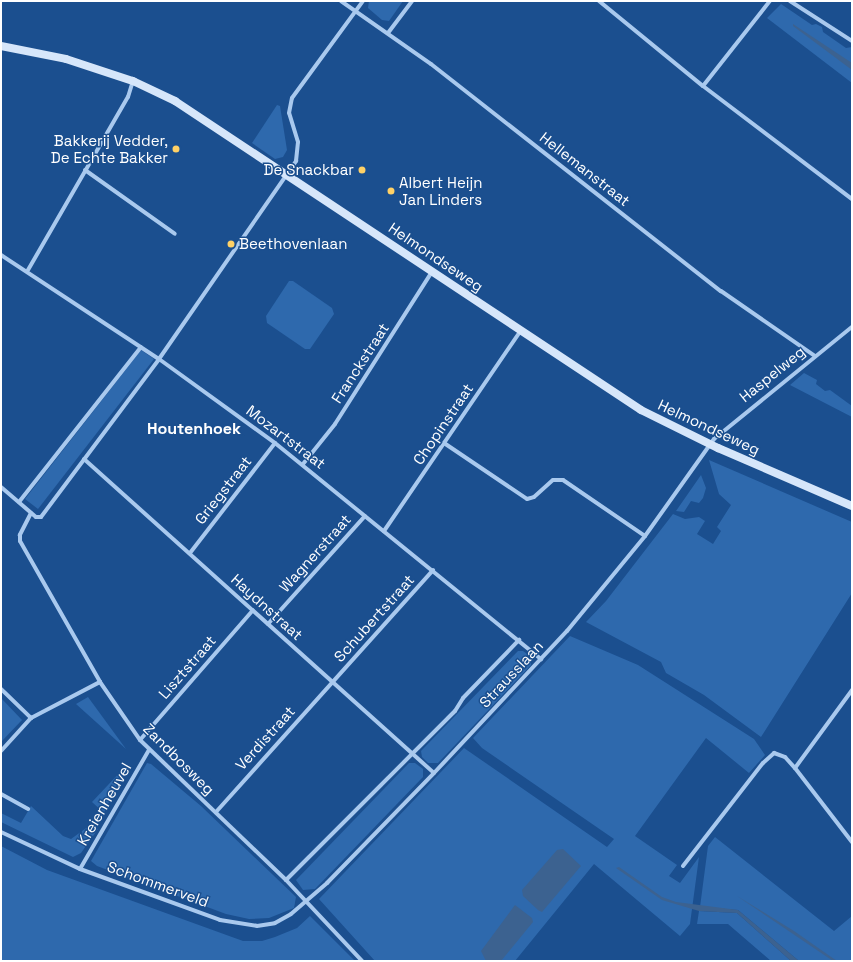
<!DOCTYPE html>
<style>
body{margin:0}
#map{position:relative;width:853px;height:962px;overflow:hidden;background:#1b4f8f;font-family:"Space Grotesk",sans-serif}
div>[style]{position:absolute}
.green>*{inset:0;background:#2e69ad}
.water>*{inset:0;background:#3c6290}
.street>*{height:4px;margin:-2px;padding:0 2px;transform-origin:2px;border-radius:2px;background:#a9c9ee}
.secondary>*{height:8px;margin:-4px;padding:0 4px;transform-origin:4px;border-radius:4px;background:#d6e6fa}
.dots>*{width:11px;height:11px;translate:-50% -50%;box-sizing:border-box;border:2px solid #1b4f8f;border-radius:50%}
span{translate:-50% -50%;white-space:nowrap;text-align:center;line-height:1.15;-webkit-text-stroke:3px #1b4f8f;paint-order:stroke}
.poi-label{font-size:15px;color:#fff}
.right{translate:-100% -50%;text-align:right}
.left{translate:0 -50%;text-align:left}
.street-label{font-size:15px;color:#fff}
.neighbourhood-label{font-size:16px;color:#fff;font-weight:700}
.frame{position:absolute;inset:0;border:2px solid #fff;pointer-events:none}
</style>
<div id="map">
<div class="green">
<i style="clip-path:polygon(369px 1px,403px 1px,389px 21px,382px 20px,368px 8px)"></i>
<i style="clip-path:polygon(781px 4px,812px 25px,816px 24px,822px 27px,823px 32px,846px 48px,852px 47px,852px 83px,767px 18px)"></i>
<i style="clip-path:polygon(277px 105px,280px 106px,287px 150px,283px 157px,275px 159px,252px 143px)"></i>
<i style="clip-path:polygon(289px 281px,293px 281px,332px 308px,334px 314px,310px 349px,305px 349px,267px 323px,266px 316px)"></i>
<i style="clip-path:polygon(141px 350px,154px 359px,38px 509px,25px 499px)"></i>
<i style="clip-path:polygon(804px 373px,817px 380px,816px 384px,825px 391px,830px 390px,852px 406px,852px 417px,790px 385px)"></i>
<i style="clip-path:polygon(709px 460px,852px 522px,852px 593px,761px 737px,704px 695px,666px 673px,661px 662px,586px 622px,606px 601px,673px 514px,685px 519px,699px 517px,705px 521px,697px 534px,713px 544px,721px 531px,717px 527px,731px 505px,719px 494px)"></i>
<i style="clip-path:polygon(701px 475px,706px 488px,703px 498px,699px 503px,691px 501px,684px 512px,676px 511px)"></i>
<i style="clip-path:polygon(570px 636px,638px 665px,754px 739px,765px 755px,749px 773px,706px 738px,635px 836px,677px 865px,669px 876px,680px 883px,699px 857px,690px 924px,680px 936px,594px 864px,515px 961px,375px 961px,319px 899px,464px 748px,607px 847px,614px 839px,482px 748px,473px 738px)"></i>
<i style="clip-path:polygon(518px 651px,523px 651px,531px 657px,531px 665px,438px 763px,428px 763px,422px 757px,421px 751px)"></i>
<i style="clip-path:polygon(88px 697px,126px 749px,76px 704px)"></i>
<i style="clip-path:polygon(1px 698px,22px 720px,1px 742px)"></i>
<i style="clip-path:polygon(147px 763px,151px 764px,201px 806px,296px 897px,294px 908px,269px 918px,249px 919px,226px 914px,97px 866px,91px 861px)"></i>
<i style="clip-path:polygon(409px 763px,415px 763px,423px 769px,423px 777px,315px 889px,303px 890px,296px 880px)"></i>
<i style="clip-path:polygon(124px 768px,104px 813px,92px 802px)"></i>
<i style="clip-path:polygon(31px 806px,63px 836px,71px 839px,89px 826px,98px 829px,81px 853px,73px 857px,1px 822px,1px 813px,21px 823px)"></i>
<i style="clip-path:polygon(715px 837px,834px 931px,852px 916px,852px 961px,799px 961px,738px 910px,700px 907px,708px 846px)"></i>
<i style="clip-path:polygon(1px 846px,47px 870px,243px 941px,262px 941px,275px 937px,297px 928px,310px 916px,355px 961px,1px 961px)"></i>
<i style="clip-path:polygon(699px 911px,737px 913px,791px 961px,771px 961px,728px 924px,697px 924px)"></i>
</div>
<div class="water">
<i style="clip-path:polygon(793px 24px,852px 63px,852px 70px,793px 26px)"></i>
<i style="clip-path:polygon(563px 849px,581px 866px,542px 912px,538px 910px,523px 896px,522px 890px,557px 850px)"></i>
<i style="clip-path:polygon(619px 867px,662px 897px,676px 902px,738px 910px,799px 961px,791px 961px,737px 913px,699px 911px,662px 900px,616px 868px)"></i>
<i style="clip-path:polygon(737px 896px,794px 931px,837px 961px,833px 961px)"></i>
<i style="clip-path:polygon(515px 905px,532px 918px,533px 922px,501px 961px,486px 961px,481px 951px)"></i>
</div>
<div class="street">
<i style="left:341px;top:1px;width:110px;rotate:35deg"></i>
<i style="left:431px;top:64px;width:368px;rotate:38.1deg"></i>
<i style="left:721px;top:291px;width:114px;rotate:34.7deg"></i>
<i style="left:599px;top:1px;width:134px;rotate:39.3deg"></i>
<i style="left:703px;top:86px;width:187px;rotate:37.2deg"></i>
<i style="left:790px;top:1px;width:74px;rotate:32.8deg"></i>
<i style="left:388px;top:33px;width:40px;rotate:-53deg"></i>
<i style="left:703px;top:86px;width:108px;rotate:-51.8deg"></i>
<i style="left:85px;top:170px;width:110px;rotate:35.4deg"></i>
<i style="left:1px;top:255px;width:189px;rotate:33.4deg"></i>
<i style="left:159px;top:359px;width:143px;rotate:35.9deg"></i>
<i style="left:275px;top:443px;width:343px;rotate:39.1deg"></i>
<i style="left:28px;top:270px;width:200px;rotate:-60deg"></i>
<i style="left:128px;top:97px;width:17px;rotate:-73deg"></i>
<i style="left:444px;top:443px;width:100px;rotate:34deg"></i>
<i style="left:527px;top:499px;width:7px;rotate:-16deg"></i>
<i style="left:534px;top:497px;width:25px;rotate:-42deg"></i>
<i style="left:553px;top:480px;width:10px"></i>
<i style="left:563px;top:480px;width:99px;rotate:34.3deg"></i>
<i style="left:84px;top:459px;width:470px;rotate:41.9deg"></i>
<i style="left:303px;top:464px;width:51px;rotate:-51.3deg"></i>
<i style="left:335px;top:424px;width:180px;rotate:-57.5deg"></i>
<i style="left:1px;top:487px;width:46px;rotate:40.6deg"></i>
<i style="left:36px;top:517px;width:5px"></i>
<i style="left:41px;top:517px;width:197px;rotate:-53.2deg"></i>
<i style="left:159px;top:359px;width:241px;rotate:-55.3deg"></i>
<i style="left:296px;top:161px;width:19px;rotate:-84deg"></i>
<i style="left:298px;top:142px;width:30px;rotate:-107deg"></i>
<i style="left:289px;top:113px;width:15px;rotate:-79deg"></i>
<i style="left:292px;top:98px;width:120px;rotate:-53.8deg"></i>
<i style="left:19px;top:502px;width:197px;rotate:-51.8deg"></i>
<i style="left:31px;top:513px;width:25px;rotate:117deg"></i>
<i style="left:20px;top:535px;width:6px;rotate:90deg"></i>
<i style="left:20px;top:541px;width:162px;rotate:60.4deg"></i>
<i style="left:100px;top:682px;width:70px;rotate:55.4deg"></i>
<i style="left:140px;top:740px;width:202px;rotate:43.8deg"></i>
<i style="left:286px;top:880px;width:111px;rotate:46.8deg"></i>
<i style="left:384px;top:531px;width:243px;rotate:-55.7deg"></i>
<i style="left:190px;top:553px;width:139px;rotate:-52.3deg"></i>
<i style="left:268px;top:624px;width:145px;rotate:-48.1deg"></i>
<i style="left:1px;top:689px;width:42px;rotate:44deg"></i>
<i style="left:140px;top:740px;width:172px;rotate:-49deg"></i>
<i style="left:1px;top:751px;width:45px;rotate:-47.7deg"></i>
<i style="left:31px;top:718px;width:78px;rotate:-27.6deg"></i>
<i style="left:795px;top:768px;width:97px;rotate:-53.8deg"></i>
<i style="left:1px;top:794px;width:31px;rotate:29deg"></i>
<i style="left:216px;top:812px;width:325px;rotate:-48.1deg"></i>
<i style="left:1px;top:832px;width:87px;rotate:25.1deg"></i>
<i style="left:80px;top:869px;width:149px;rotate:20deg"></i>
<i style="left:220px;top:920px;width:37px;rotate:9deg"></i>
<i style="left:257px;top:926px;width:18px;rotate:-9deg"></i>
<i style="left:275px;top:923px;width:18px;rotate:-29deg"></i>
<i style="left:291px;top:914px;width:48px;rotate:-40.7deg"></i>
<i style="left:327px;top:883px;width:153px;rotate:-45.8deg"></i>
<i style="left:434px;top:773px;width:195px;rotate:-46.9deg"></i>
<i style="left:567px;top:631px;width:123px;rotate:-50.6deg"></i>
<i style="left:645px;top:536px;width:119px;rotate:-54.6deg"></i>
<i style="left:714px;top:439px;width:178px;rotate:-39.1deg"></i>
<i style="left:683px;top:866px;width:130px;rotate:-52.2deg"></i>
<i style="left:763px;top:763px;width:15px;rotate:-42deg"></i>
<i style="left:774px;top:753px;width:12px;rotate:20deg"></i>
<i style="left:785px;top:757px;width:15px;rotate:48deg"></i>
<i style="left:795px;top:768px;width:93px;rotate:52.4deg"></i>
<i style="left:80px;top:869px;width:138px;rotate:-59.9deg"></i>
<i style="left:286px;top:880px;width:239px;rotate:-45deg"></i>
<i style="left:455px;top:711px;width:15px;rotate:-58deg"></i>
<i style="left:463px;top:698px;width:81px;rotate:-46deg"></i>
</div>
<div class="secondary">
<i style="left:1px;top:46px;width:66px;rotate:11.3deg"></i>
<i style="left:66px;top:59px;width:71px;rotate:18.2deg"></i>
<i style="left:133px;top:81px;width:47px;rotate:25.5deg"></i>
<i style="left:175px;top:101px;width:559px;rotate:33.55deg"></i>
<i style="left:641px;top:410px;width:86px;rotate:26.3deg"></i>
<i style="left:718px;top:448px;width:146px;rotate:23.4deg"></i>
</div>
<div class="dots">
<i style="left:176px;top:149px;background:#ffd166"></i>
<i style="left:362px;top:170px;background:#ffd166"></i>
<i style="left:391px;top:191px;background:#ffd166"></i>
<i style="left:231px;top:244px;background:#ffd166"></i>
</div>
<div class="poi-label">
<span class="right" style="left:168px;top:149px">Bakkerij Vedder,<br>De Echte Bakker</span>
<span class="right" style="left:354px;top:170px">De Snackbar</span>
<span class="left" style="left:399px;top:191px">Albert Heijn<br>Jan Linders</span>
<span class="left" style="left:239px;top:244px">Beethovenlaan</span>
</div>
<div class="street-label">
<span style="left:585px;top:169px;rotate:38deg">Hellemanstraat</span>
<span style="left:436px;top:257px;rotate:34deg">Helmondseweg</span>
<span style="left:360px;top:363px;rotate:-57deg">Franckstraat</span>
<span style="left:772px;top:374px;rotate:-39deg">Haspelweg</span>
<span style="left:443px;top:424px;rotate:-56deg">Chopinstraat</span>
<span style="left:709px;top:427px;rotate:25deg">Helmondseweg</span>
<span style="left:286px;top:437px;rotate:37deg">Mozartstraat</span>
<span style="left:223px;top:490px;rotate:-52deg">Griegstraat</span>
<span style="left:315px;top:553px;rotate:-48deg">Wagnerstraat</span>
<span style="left:267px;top:607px;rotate:42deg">Haydnstraat</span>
<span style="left:374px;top:618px;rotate:-48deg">Schubertstraat</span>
<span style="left:187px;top:667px;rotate:-49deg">Lisztstraat</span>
<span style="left:511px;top:674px;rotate:-47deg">Strausslaan</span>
<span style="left:265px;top:738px;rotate:-48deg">Verdistraat</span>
<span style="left:179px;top:759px;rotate:45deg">Zandbosweg</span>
<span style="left:104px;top:804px;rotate:-60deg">Kreienheuvel</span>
<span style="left:158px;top:884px;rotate:20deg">Schommerveld</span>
</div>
<div class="neighbourhood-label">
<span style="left:194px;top:429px">Houtenhoek</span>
</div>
<div class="frame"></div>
</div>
